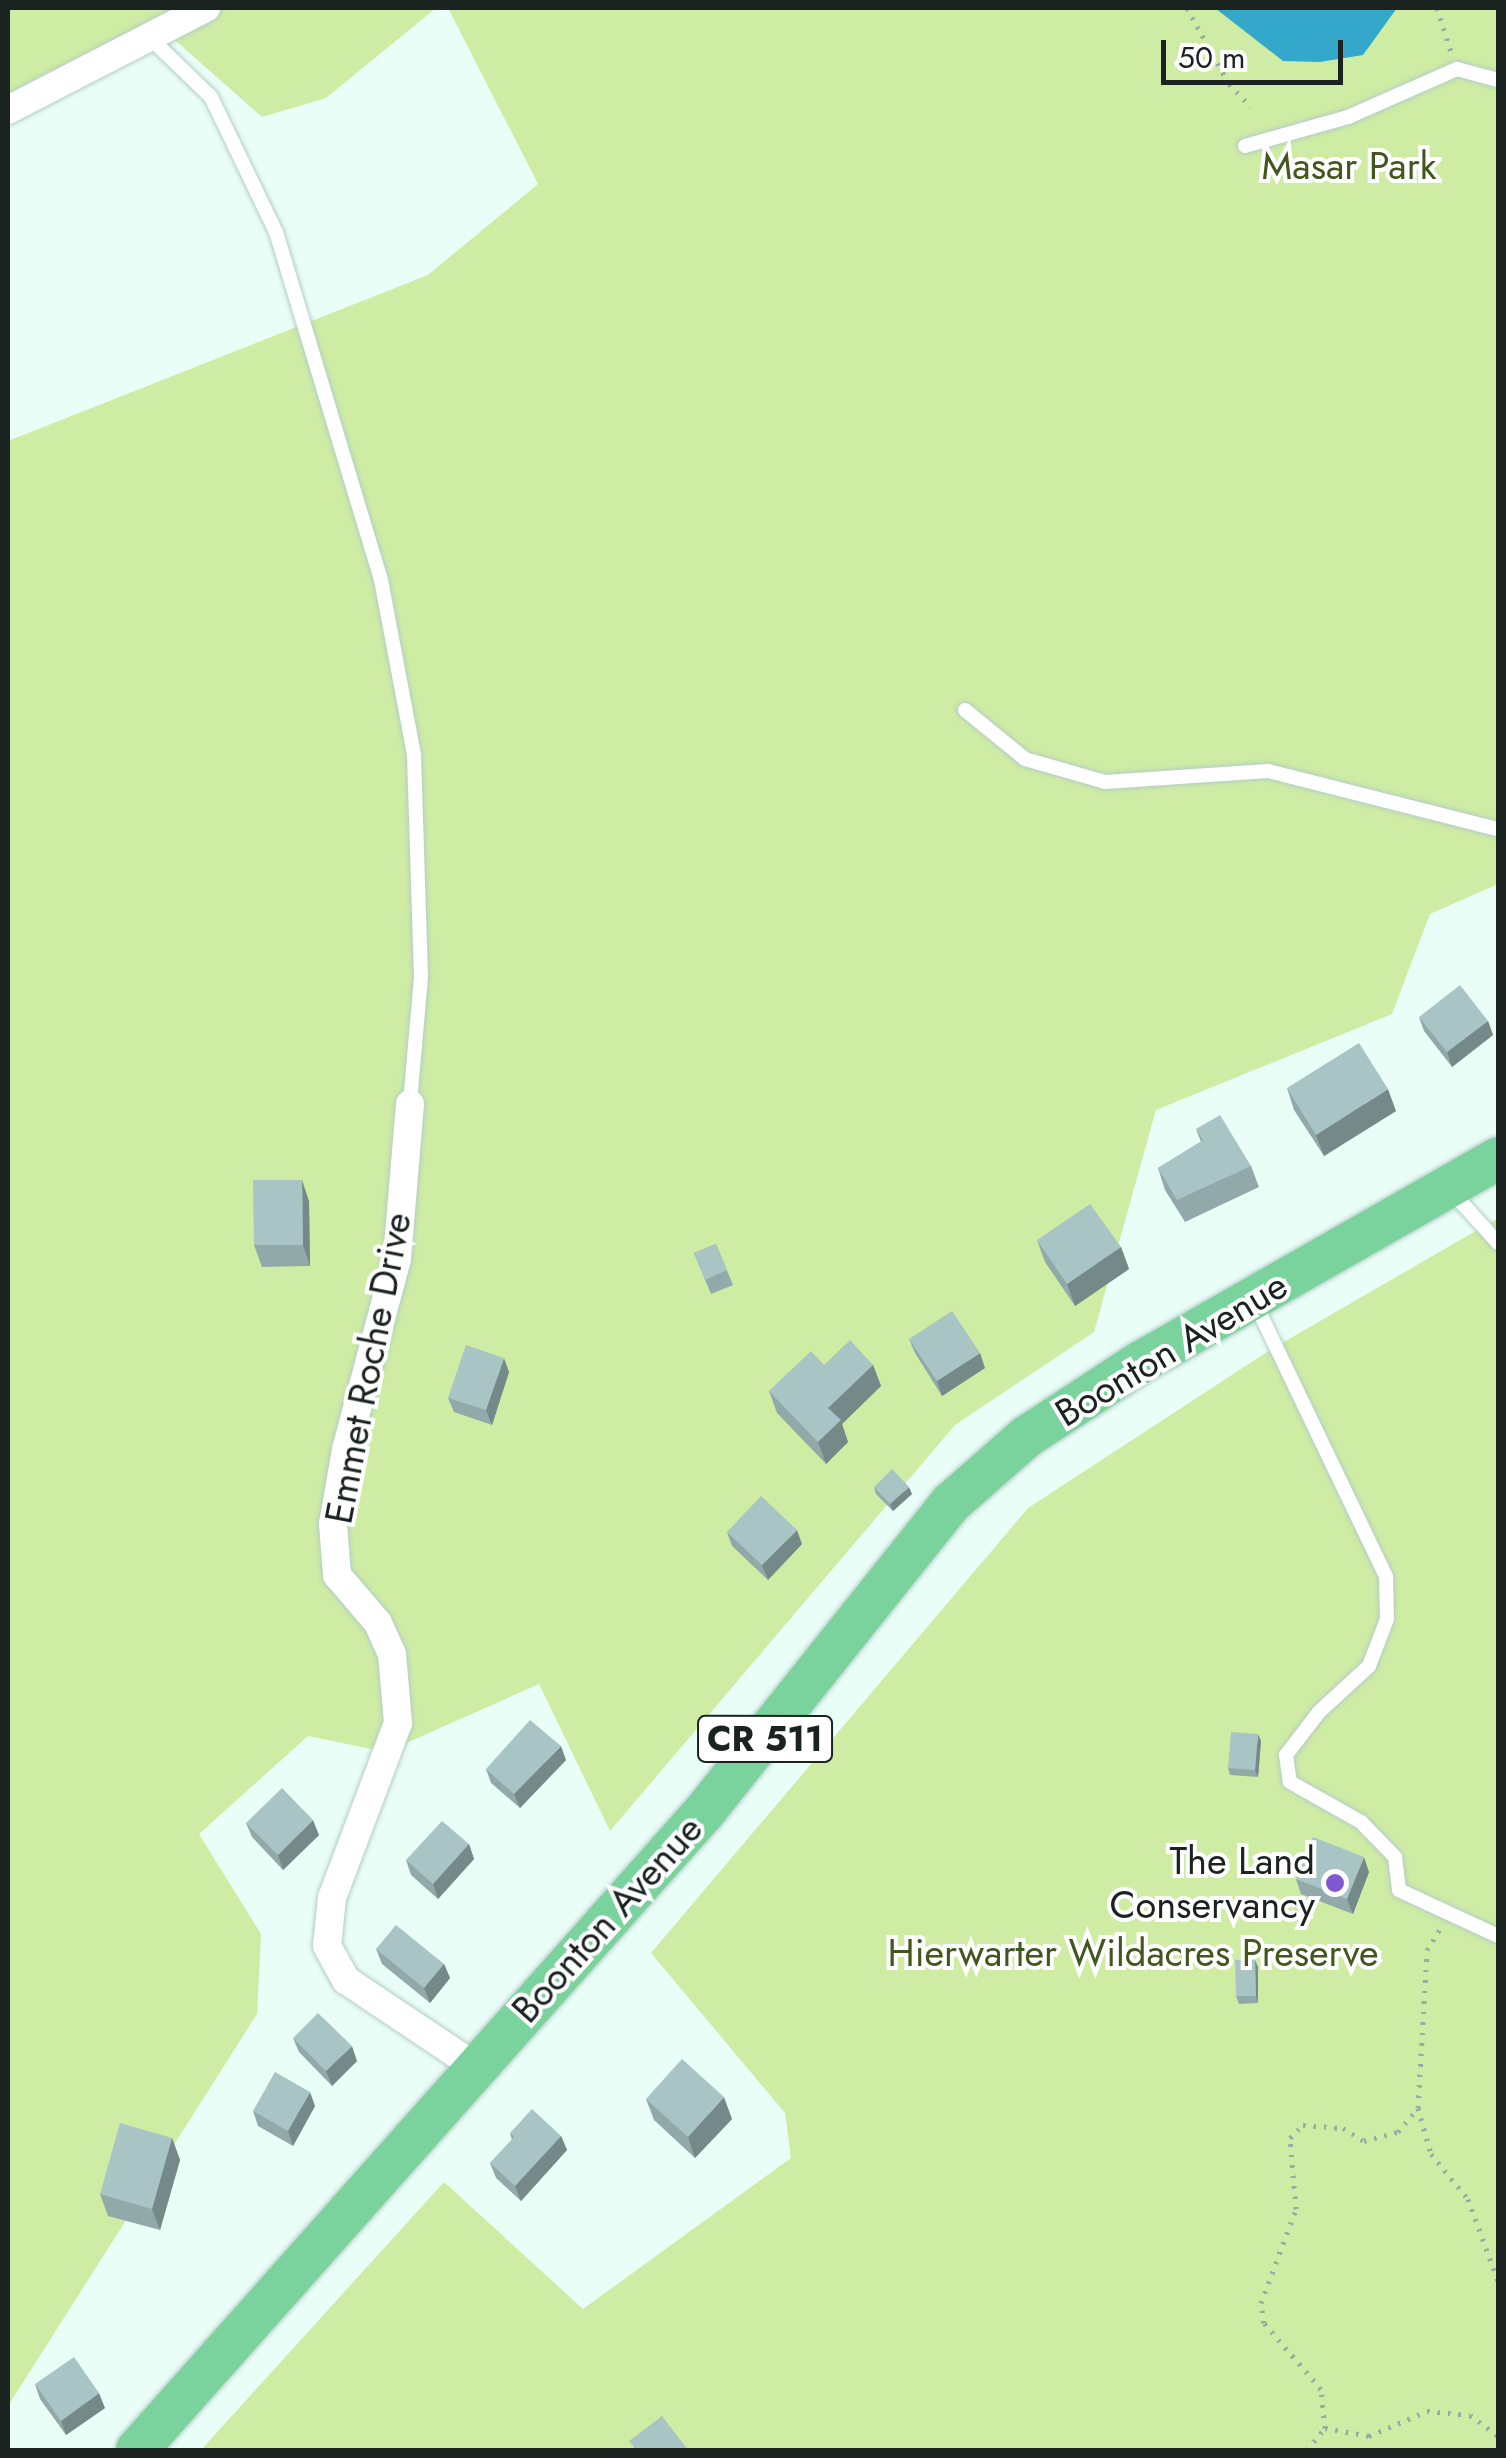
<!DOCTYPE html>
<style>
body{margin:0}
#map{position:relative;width:1506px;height:2458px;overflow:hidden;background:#eafef8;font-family:Jost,sans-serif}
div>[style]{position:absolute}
.green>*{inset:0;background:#ceeca4}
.water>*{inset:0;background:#34a8cb}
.path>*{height:5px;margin-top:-2.5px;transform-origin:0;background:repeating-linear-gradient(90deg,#9aaaa5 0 2.5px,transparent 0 10.5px)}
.roads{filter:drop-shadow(0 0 2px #b4cdc5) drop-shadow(0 0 2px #b4cdc5)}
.service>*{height:14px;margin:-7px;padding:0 7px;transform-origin:7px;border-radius:7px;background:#fff}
.minor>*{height:28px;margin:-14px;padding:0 14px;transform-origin:14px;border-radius:14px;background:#fff}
.primary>*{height:42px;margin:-21px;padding:0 21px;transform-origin:21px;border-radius:21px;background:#7ad39d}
.wall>*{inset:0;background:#91a9a9}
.shaded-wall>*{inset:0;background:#768989}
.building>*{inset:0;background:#a9c4c4}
.dots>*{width:28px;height:28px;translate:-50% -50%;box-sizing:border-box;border:5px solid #fff;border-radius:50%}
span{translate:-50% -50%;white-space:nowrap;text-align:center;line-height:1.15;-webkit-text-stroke:8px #fff;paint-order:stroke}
.shield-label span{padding:2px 8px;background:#fff;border:2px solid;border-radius:8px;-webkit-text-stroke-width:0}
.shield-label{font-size:35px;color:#1a2320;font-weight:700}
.park-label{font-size:38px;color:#42571e}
.street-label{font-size:38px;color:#1a2320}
.poi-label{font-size:38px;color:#1a2320}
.right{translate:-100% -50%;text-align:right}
.frame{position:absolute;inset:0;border:10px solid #1a2320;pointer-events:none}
.scale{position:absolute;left:1161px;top:40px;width:182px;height:45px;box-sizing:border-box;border:5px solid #1a2320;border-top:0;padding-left:12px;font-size:30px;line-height:35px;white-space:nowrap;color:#1a2320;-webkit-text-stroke:8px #fff;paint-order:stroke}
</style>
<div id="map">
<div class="green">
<i style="clip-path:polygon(8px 8px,436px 8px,326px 98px,262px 117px,168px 34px,8px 106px)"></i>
<i style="clip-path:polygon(448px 8px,1498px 8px,1498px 884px,1430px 914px,1392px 1014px,1156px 1110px,1094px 1332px,955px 1425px,610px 1831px,539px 1684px,386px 1752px,308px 1736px,199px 1834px,261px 1934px,257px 2014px,8px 2406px,8px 441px,428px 275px,538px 184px)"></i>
<i style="clip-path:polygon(1498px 1218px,1498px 2450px,201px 2450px,444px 2182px,583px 2309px,791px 2158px,785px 2113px,651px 1953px,1028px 1508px,1270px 1350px)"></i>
</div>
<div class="water">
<i style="clip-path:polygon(1215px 8px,1397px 8px,1363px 55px,1320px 62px,1283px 61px)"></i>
</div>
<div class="path">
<i style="left:1187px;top:8px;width:87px;rotate:61.1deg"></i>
<i style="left:1229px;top:84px;width:32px;rotate:46deg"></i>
<i style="left:1437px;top:8px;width:46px;rotate:72.3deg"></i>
<i style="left:1418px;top:2108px;width:48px;rotate:74.2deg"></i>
<i style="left:1431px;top:2154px;width:58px;rotate:50.6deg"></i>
<i style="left:1468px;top:2199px;width:87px;rotate:69.9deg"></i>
<i style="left:1325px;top:2428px;width:39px;rotate:-96deg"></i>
<i style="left:1321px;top:2389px;width:87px;rotate:-130.8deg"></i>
<i style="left:1264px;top:2323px;width:20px;rotate:-99deg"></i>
<i style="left:1261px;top:2303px;width:100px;rotate:-69.6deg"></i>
<i style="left:1296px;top:2209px;width:71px;rotate:-94.8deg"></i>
<i style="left:1290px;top:2138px;width:18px;rotate:-45deg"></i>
<i style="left:1303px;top:2125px;width:40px;rotate:4.3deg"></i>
<i style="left:1343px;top:2128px;width:25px;rotate:32deg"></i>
<i style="left:1364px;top:2141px;width:35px;rotate:-15deg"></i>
<i style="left:1398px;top:2132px;width:31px;rotate:-50deg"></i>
<i style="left:1418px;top:2108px;width:158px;rotate:-86.7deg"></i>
<i style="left:1427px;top:1950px;width:25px;rotate:-58deg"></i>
<i style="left:1325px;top:2428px;width:45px;rotate:10.3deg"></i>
<i style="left:1369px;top:2436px;width:63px;rotate:-23.3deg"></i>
<i style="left:1427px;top:2411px;width:43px;rotate:5.3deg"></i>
<i style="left:1470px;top:2415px;width:35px;rotate:37deg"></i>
<i style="left:1307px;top:2450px;width:28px;rotate:-51deg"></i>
</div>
<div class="roads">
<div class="service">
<i style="left:151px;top:39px;width:83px;rotate:44deg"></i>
<i style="left:211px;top:97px;width:150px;rotate:64.3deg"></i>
<i style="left:276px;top:232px;width:363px;rotate:73.2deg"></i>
<i style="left:381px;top:580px;width:178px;rotate:79.3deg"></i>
<i style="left:414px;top:755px;width:222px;rotate:88.2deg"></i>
<i style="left:421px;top:977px;width:127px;rotate:95deg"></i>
<i style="left:1245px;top:146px;width:107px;rotate:-15.7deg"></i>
<i style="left:1348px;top:117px;width:119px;rotate:-23.8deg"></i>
<i style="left:1457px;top:69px;width:42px;rotate:15deg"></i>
<i style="left:965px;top:710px;width:77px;rotate:39.2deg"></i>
<i style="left:1025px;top:759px;width:83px;rotate:16deg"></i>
<i style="left:1105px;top:782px;width:163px;rotate:-3.9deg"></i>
<i style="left:1268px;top:771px;width:237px;rotate:14.2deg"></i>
<i style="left:1451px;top:1191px;width:70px;rotate:47.9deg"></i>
<i style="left:1255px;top:1303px;width:303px;rotate:64.4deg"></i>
<i style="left:1386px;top:1576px;width:43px;rotate:88.7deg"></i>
<i style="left:1387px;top:1619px;width:50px;rotate:111deg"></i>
<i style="left:1369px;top:1666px;width:68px;rotate:137.4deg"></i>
<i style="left:1319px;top:1712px;width:54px;rotate:127.5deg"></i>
<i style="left:1286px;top:1755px;width:27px;rotate:82deg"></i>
<i style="left:1290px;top:1782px;width:81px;rotate:29.4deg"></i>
<i style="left:1361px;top:1822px;width:49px;rotate:45.8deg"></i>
<i style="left:1395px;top:1857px;width:33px;rotate:83deg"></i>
<i style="left:1399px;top:1890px;width:109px;rotate:24.9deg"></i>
</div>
<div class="minor">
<i style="left:8px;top:110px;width:223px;rotate:-27.3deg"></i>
<i style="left:410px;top:1104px;width:156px;rotate:94.8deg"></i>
<i style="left:397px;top:1259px;width:198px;rotate:105deg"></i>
<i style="left:346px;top:1450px;width:75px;rotate:100deg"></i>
<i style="left:333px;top:1524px;width:51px;rotate:85.5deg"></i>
<i style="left:337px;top:1575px;width:63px;rotate:49.5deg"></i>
<i style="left:378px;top:1623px;width:34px;rotate:66deg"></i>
<i style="left:392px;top:1654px;width:69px;rotate:85deg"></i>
<i style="left:398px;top:1723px;width:187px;rotate:110.7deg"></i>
<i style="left:332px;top:1898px;width:48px;rotate:95.9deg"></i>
<i style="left:327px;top:1946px;width:39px;rotate:61deg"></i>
<i style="left:346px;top:1980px;width:156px;rotate:33.8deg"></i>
</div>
<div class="primary">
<i style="left:137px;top:2450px;width:855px;rotate:-48.37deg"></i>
<i style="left:705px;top:1811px;width:394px;rotate:-51.4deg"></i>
<i style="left:951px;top:1503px;width:100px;rotate:-41.3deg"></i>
<i style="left:1026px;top:1437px;width:137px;rotate:-33.1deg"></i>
<i style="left:1141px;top:1362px;width:411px;rotate:-29.7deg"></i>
</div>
</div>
<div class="wall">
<i style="clip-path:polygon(1419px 1017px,1488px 1021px,1493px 1035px,1452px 1067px,1424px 1031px)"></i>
<i style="clip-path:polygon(1287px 1088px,1396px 1111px,1324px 1156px,1294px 1110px)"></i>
<i style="clip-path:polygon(1196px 1129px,1251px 1166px,1259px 1187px,1185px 1222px,1165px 1190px,1158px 1168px,1201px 1142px)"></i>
<i style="clip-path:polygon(309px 1201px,310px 1266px,262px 1267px,254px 1245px)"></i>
<i style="clip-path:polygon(1037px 1240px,1121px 1247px,1129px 1269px,1075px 1306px,1045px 1262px)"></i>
<i style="clip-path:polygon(716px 1244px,733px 1285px,711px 1294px,694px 1253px)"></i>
<i style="clip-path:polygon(909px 1339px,985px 1368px,942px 1396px,915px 1353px)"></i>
<i style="clip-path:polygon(824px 1365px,873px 1365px,881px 1386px,842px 1424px,848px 1442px,826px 1464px,777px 1413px,769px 1391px)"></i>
<i style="clip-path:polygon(509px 1372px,492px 1425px,454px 1412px,448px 1398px)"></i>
<i style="clip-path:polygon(874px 1487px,912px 1494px,893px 1511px,876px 1494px)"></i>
<i style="clip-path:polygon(727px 1532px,802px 1544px,768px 1580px,732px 1546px)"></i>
<i style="clip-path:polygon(1261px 1741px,1258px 1777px,1230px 1775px,1228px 1768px)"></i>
<i style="clip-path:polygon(566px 1760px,520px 1808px,491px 1783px,486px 1769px)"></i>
<i style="clip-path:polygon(246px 1823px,319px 1835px,283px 1870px,252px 1837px)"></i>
<i style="clip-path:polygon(469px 1844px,474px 1859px,438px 1899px,411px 1875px,406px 1860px)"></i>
<i style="clip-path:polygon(1369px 1872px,1353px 1914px,1301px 1894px,1296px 1879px)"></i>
<i style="clip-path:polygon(376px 1949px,444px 1964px,450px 1978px,430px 2003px,382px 1964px)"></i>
<i style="clip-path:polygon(1258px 1967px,1258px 2003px,1239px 2004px,1236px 1996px)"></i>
<i style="clip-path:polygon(293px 2038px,357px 2061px,332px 2086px,299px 2052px)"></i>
<i style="clip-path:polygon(646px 2099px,732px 2119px,695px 2158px,654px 2120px)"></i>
<i style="clip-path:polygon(315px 2106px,293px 2146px,258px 2126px,253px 2111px)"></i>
<i style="clip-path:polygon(510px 2133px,561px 2136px,567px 2150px,521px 2201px,496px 2178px,490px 2163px,512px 2140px)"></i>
<i style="clip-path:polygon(172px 2138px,180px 2160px,160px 2230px,108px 2216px,100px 2194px)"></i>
<i style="clip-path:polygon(35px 2384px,105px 2408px,66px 2435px,40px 2399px)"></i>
</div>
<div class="shaded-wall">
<i style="clip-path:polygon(1488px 1021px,1493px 1035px,1452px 1067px,1447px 1052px)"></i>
<i style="clip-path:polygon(1388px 1089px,1396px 1111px,1324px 1156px,1316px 1135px)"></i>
<i style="clip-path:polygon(302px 1180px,309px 1201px,310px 1266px,303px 1245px)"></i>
<i style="clip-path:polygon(1121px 1247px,1129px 1269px,1075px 1306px,1067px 1284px)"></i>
<i style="clip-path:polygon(980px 1353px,985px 1368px,942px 1396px,937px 1381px)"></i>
<i style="clip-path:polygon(504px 1358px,509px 1372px,492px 1425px,486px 1410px)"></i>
<i style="clip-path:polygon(873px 1365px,881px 1386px,842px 1424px,848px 1442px,826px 1464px,818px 1442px,828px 1408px)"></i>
<i style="clip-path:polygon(909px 1487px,912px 1494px,893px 1511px,890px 1504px)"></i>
<i style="clip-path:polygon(797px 1530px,802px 1544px,768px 1580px,762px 1565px)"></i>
<i style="clip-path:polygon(1258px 1734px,1261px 1741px,1258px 1777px,1255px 1770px)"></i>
<i style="clip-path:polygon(561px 1746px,566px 1760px,520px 1808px,514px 1794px)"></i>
<i style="clip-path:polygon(313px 1820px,319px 1835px,283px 1870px,278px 1855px)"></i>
<i style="clip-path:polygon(469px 1844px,474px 1859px,438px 1899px,433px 1884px)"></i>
<i style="clip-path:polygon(1364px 1857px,1369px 1872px,1353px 1914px,1347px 1899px)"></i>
<i style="clip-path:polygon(1255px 1960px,1258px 1967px,1258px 2003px,1256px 1996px)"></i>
<i style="clip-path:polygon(444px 1964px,450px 1978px,430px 2003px,424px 1988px)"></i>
<i style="clip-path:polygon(352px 2046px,357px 2061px,332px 2086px,326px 2071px)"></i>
<i style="clip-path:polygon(310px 2092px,315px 2106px,293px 2146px,288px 2131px)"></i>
<i style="clip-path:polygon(724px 2097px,732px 2119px,695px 2158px,688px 2137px)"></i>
<i style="clip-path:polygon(561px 2136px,567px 2150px,521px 2201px,515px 2186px)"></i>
<i style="clip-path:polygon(172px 2138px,180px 2160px,160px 2230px,152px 2209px)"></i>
<i style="clip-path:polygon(99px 2393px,105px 2408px,66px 2435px,61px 2421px)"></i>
</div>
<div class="building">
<i style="clip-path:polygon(1460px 985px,1488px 1021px,1447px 1052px,1419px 1017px)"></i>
<i style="clip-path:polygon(1359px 1043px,1388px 1089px,1316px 1135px,1287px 1088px)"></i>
<i style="clip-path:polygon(1220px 1115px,1251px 1166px,1177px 1200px,1158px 1168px,1203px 1140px,1196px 1129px)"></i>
<i style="clip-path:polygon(253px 1180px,302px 1180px,303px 1245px,254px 1245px)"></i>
<i style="clip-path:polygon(1090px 1204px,1121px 1247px,1067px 1284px,1037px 1240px)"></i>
<i style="clip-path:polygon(716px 1244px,727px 1270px,705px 1280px,694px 1253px)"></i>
<i style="clip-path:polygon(952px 1311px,980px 1353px,937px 1381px,909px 1339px)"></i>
<i style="clip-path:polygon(850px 1340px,873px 1365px,828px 1408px,841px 1420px,818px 1442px,769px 1391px,811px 1351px,824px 1365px)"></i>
<i style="clip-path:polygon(466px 1345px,504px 1358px,486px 1410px,448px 1398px)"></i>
<i style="clip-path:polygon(892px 1469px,909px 1487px,890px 1504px,874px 1487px)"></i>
<i style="clip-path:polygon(761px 1496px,797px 1530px,762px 1565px,727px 1532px)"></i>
<i style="clip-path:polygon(530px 1720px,561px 1746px,514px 1794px,486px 1769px)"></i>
<i style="clip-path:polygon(1231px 1732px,1258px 1734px,1255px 1770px,1228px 1768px)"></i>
<i style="clip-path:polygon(282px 1788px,313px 1820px,278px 1855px,246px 1823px)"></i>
<i style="clip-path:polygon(442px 1821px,469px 1844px,433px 1884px,406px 1860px)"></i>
<i style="clip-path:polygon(1313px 1837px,1364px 1857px,1347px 1899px,1296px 1879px)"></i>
<i style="clip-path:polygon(396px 1925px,444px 1964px,424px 1988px,376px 1949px)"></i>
<i style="clip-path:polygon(1235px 1960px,1255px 1960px,1256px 1996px,1236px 1996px)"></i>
<i style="clip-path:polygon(318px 2013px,352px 2046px,326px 2071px,293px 2038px)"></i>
<i style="clip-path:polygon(682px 2059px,724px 2097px,688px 2137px,646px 2099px)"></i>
<i style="clip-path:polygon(275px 2072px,310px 2092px,288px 2131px,253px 2111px)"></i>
<i style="clip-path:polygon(532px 2109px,561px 2136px,515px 2186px,490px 2163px,514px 2137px,510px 2133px)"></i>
<i style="clip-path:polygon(120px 2123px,172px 2138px,152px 2209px,100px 2194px)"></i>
<i style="clip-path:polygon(74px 2357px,99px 2393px,61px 2421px,35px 2384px)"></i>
<i style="clip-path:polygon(662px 2416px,688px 2450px,636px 2450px,629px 2441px)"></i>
</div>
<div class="dots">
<i style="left:1335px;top:1883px;background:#7e58d1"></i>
</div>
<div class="shield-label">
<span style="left:765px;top:1739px">CR 511</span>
</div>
<div class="park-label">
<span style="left:1349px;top:166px">Masar Park</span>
<span style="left:1133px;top:1953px">Hierwarter Wildacres Preserve</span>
</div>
<div class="street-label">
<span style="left:1171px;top:1349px;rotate:-31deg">Boonton Avenue</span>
<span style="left:368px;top:1368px;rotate:-79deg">Emmet Roche Drive</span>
<span style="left:607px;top:1919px;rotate:-48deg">Boonton Avenue</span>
</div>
<div class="poi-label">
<span class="right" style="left:1315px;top:1883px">The Land<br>Conservancy</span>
</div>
<div class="frame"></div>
<div class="scale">50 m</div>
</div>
